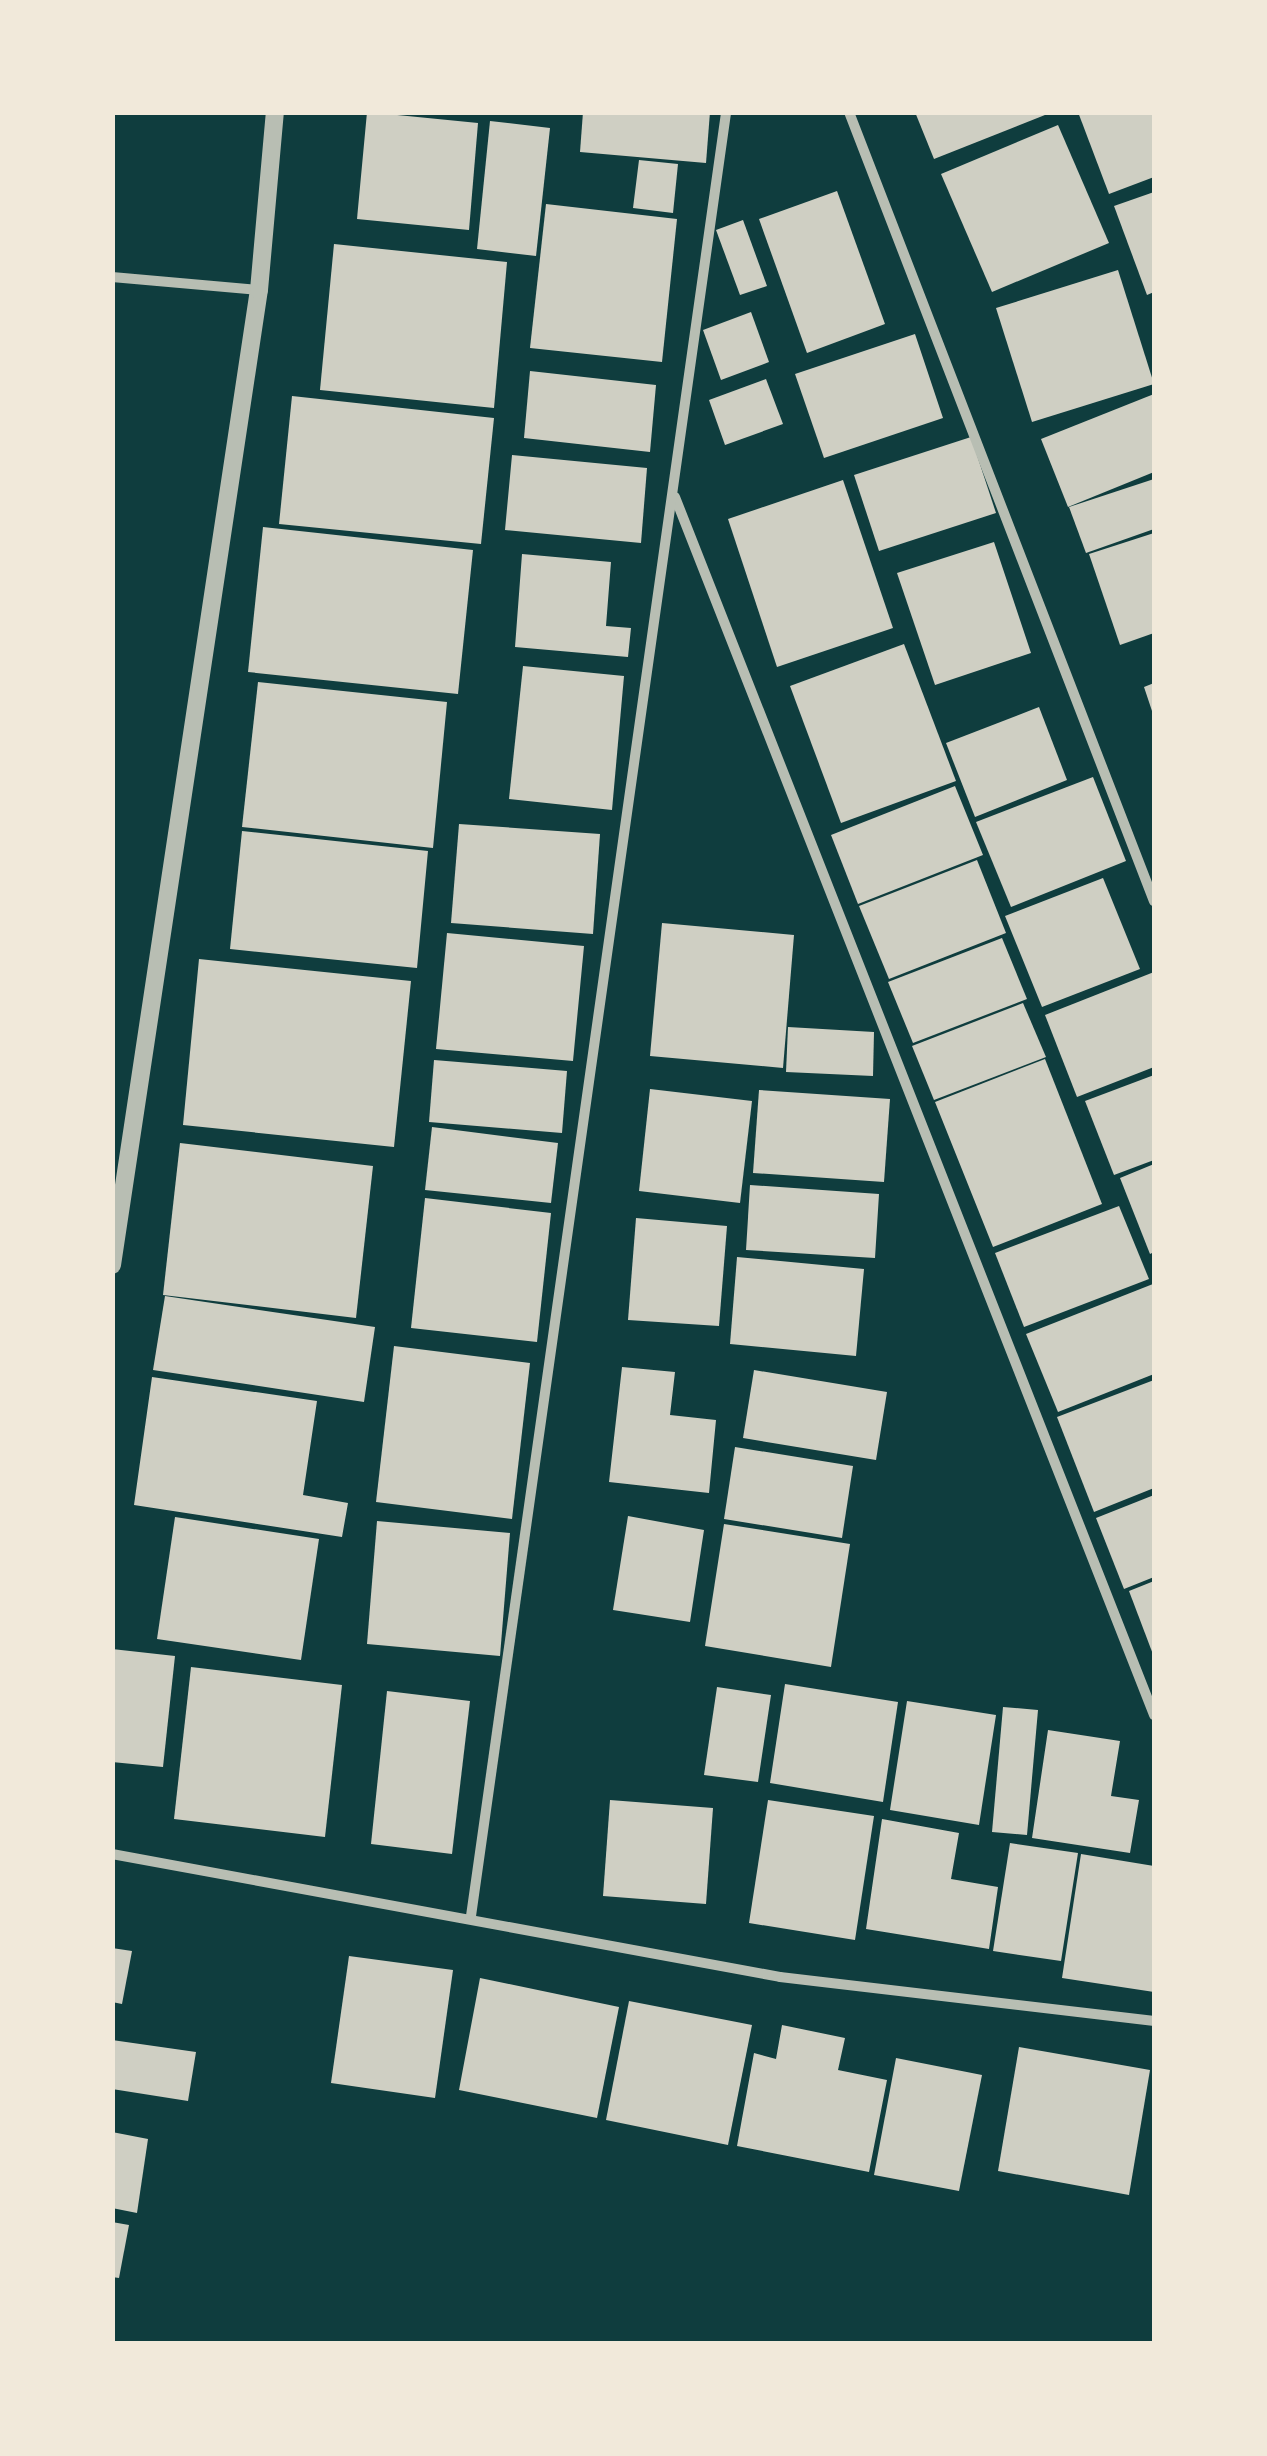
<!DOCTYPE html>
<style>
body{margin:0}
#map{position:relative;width:1267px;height:2456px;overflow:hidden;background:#0f3d3e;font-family:"Asap Condensed",sans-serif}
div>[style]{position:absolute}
.building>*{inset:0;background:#cfcfc3}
.minor>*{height:10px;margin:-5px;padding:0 5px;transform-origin:5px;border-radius:5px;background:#b8beb3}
.tertiary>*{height:18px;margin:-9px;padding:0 9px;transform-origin:9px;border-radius:9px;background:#b8beb3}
span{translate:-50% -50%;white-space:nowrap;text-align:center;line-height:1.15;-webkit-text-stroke:8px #f1e9da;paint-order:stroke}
.frame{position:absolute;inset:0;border:115px solid #f1e9da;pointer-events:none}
</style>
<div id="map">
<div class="building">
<i style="clip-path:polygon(367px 112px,478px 123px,469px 230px,357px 219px)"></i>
<i style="clip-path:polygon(583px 112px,710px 112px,706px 163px,580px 152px)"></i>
<i style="clip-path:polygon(915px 112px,1050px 112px,1050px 113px,934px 159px)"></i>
<i style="clip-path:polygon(1078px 112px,1154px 112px,1154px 177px,1109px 194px)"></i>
<i style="clip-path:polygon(490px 121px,550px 128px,536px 256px,477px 249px)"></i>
<i style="clip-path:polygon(1058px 125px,1109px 243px,992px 292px,941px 174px)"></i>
<i style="clip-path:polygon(639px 160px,678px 164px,673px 213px,633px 208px)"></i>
<i style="clip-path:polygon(837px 191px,885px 324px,807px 353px,759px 219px)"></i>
<i style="clip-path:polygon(1154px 192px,1154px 292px,1147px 295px,1114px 206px)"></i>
<i style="clip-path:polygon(546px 204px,677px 219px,662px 362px,530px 348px)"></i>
<i style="clip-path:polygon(743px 220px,767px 286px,740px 295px,716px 230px)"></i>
<i style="clip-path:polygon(334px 244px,507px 262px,494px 408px,320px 390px)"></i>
<i style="clip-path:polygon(1118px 270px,1154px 384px,1032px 422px,996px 308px)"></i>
<i style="clip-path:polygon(751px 312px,769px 362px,721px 380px,703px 330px)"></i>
<i style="clip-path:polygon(915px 334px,943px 418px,824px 458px,795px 374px)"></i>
<i style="clip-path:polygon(530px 371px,656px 385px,650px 452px,524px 438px)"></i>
<i style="clip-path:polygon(766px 379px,783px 424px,725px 445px,709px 400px)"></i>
<i style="clip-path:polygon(1154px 394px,1154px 472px,1068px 507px,1041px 439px)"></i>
<i style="clip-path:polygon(292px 396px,494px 418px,481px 544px,279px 524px)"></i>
<i style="clip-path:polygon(971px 437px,996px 513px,879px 551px,854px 475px)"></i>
<i style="clip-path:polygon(512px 455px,647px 468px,641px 543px,505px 530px)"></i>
<i style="clip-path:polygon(1154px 479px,1154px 529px,1086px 553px,1069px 507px)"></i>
<i style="clip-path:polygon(843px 480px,893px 628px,777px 667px,728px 519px)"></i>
<i style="clip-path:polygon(263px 527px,473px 550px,458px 694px,248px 672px)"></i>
<i style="clip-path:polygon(1154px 533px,1154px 633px,1120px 645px,1089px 554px)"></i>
<i style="clip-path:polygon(994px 542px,1031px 653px,935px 685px,897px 573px)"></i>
<i style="clip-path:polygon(522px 554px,611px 562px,606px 626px,631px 628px,628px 657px,515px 647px)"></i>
<i style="clip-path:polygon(904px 644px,956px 781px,841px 823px,790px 686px)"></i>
<i style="clip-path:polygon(523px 666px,624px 676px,612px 810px,509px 799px)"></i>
<i style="clip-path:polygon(258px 682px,447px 702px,433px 848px,242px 827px)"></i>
<i style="clip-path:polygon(1154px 683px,1154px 717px,1144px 687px)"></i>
<i style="clip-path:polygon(1039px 707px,1067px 780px,975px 817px,946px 743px)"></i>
<i style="clip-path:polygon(1093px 777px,1126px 861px,1011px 907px,976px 822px)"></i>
<i style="clip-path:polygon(955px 786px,983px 855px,858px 904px,831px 835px)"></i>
<i style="clip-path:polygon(459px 824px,600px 834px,593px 934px,451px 923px)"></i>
<i style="clip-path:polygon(242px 831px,428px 851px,417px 968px,230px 949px)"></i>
<i style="clip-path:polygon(977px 860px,1006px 933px,889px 979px,859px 906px)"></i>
<i style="clip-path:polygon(1103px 878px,1140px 969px,1042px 1007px,1005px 916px)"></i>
<i style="clip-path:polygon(662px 923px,794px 935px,783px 1068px,650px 1056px)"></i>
<i style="clip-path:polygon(447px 933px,584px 946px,573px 1061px,436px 1049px)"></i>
<i style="clip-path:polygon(1002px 938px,1027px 999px,913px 1043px,888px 982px)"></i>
<i style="clip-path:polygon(199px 959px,411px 981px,394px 1147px,183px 1125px)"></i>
<i style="clip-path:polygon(1154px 972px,1154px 1067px,1077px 1097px,1045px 1015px)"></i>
<i style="clip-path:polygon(1023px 1003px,1046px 1057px,934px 1100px,912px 1046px)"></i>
<i style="clip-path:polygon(788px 1027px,874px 1032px,873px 1076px,786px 1072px)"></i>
<i style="clip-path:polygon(1045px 1059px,1102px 1204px,993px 1247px,935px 1102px)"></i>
<i style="clip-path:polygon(434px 1060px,567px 1071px,562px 1133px,429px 1122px)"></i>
<i style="clip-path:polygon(1154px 1075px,1154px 1160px,1114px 1175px,1085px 1101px)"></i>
<i style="clip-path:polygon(650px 1089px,752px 1101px,740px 1203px,639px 1191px)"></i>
<i style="clip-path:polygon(759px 1090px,890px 1099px,884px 1182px,753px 1173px)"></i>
<i style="clip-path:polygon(432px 1127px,558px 1143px,551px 1203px,425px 1190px)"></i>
<i style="clip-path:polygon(180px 1143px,373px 1166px,356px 1318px,163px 1295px)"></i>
<i style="clip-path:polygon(1154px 1164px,1154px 1252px,1150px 1254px,1120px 1178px)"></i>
<i style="clip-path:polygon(750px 1185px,879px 1194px,875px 1258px,746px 1250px)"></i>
<i style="clip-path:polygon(425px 1198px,551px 1213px,537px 1342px,411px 1328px)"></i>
<i style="clip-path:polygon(1119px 1206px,1149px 1279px,1024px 1327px,995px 1253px)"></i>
<i style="clip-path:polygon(636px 1218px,727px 1226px,719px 1326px,628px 1320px)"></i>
<i style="clip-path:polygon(737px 1257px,864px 1269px,856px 1356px,730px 1344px)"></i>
<i style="clip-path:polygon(1153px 1284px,1154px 1374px,1058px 1412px,1026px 1334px)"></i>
<i style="clip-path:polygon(165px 1296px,375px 1327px,364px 1402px,153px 1370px)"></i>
<i style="clip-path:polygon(394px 1346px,530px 1363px,512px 1519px,376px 1502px)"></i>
<i style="clip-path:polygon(622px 1367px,675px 1372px,670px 1415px,716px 1420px,709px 1493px,609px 1482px)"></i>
<i style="clip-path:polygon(754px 1370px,887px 1392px,876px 1460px,743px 1438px)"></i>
<i style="clip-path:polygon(152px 1377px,317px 1401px,303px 1495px,348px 1503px,342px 1537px,134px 1505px)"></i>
<i style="clip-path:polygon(1154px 1380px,1154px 1488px,1094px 1512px,1057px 1417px)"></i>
<i style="clip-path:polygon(735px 1447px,853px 1466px,842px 1538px,724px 1519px)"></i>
<i style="clip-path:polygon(1154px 1495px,1154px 1577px,1124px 1589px,1096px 1518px)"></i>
<i style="clip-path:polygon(628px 1516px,704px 1530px,690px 1622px,613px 1610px)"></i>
<i style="clip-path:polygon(175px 1517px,319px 1539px,301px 1660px,157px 1639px)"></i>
<i style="clip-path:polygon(377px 1521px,510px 1533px,500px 1656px,367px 1644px)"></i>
<i style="clip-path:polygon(724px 1524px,850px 1544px,831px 1667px,705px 1646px)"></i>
<i style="clip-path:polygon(1154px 1581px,1154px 1657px,1129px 1591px)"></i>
<i style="clip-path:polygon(112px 1649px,175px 1656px,163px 1767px,112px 1762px)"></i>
<i style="clip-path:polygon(191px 1667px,342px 1685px,325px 1837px,174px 1819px)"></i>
<i style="clip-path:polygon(785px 1684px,898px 1702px,883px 1802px,770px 1783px)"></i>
<i style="clip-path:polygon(717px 1687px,771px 1695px,758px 1782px,704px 1775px)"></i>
<i style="clip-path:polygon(387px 1691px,470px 1701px,452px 1854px,371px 1844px)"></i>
<i style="clip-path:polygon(907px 1701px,996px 1715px,979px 1825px,890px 1810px)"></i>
<i style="clip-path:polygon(1003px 1707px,1038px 1710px,1027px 1835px,992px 1832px)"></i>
<i style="clip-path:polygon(1048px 1730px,1120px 1741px,1111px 1796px,1139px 1800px,1130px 1853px,1032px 1838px)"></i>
<i style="clip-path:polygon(610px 1800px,713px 1808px,706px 1904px,603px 1896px)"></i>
<i style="clip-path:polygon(768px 1800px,874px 1816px,855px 1940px,749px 1923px)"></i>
<i style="clip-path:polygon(882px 1819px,959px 1833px,951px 1879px,998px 1887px,989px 1949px,866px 1929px)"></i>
<i style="clip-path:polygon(1010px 1843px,1078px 1853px,1061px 1961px,993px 1951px)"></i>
<i style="clip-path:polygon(1081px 1854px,1154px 1866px,1154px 1992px,1062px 1978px)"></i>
<i style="clip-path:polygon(112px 1948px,132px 1951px,122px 2004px,112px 2002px)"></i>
<i style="clip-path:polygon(349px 1956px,453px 1970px,435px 2098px,331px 2083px)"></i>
<i style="clip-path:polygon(480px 1978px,619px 2007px,597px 2118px,459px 2090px)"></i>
<i style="clip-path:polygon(629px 2001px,752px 2025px,728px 2145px,606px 2120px)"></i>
<i style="clip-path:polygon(782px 2025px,845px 2038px,838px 2070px,887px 2080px,869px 2172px,737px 2146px,754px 2053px,776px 2059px)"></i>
<i style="clip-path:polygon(112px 2040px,196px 2052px,188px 2101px,112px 2089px)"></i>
<i style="clip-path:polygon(1019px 2047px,1150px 2070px,1129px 2195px,998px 2171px)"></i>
<i style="clip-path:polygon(896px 2058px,982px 2075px,959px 2191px,874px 2175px)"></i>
<i style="clip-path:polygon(112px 2132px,148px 2139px,137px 2213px,112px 2208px)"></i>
<i style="clip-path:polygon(112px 2222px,129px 2225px,119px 2278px,112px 2277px)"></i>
</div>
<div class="minor">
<i style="left:849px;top:112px;width:846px;rotate:68.87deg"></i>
<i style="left:112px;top:277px;width:148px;rotate:5.1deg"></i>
<i style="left:675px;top:497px;width:1309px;rotate:68.53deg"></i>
<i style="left:112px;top:1854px;width:679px;rotate:10.43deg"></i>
<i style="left:780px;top:1977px;width:377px;rotate:6.7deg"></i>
<i style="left:471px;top:1916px;width:1822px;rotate:-81.95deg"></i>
</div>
<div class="tertiary">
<i style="left:112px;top:1265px;width:986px;rotate:-81.43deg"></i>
<i style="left:259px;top:290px;width:179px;rotate:-84.9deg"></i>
</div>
<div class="frame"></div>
</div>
